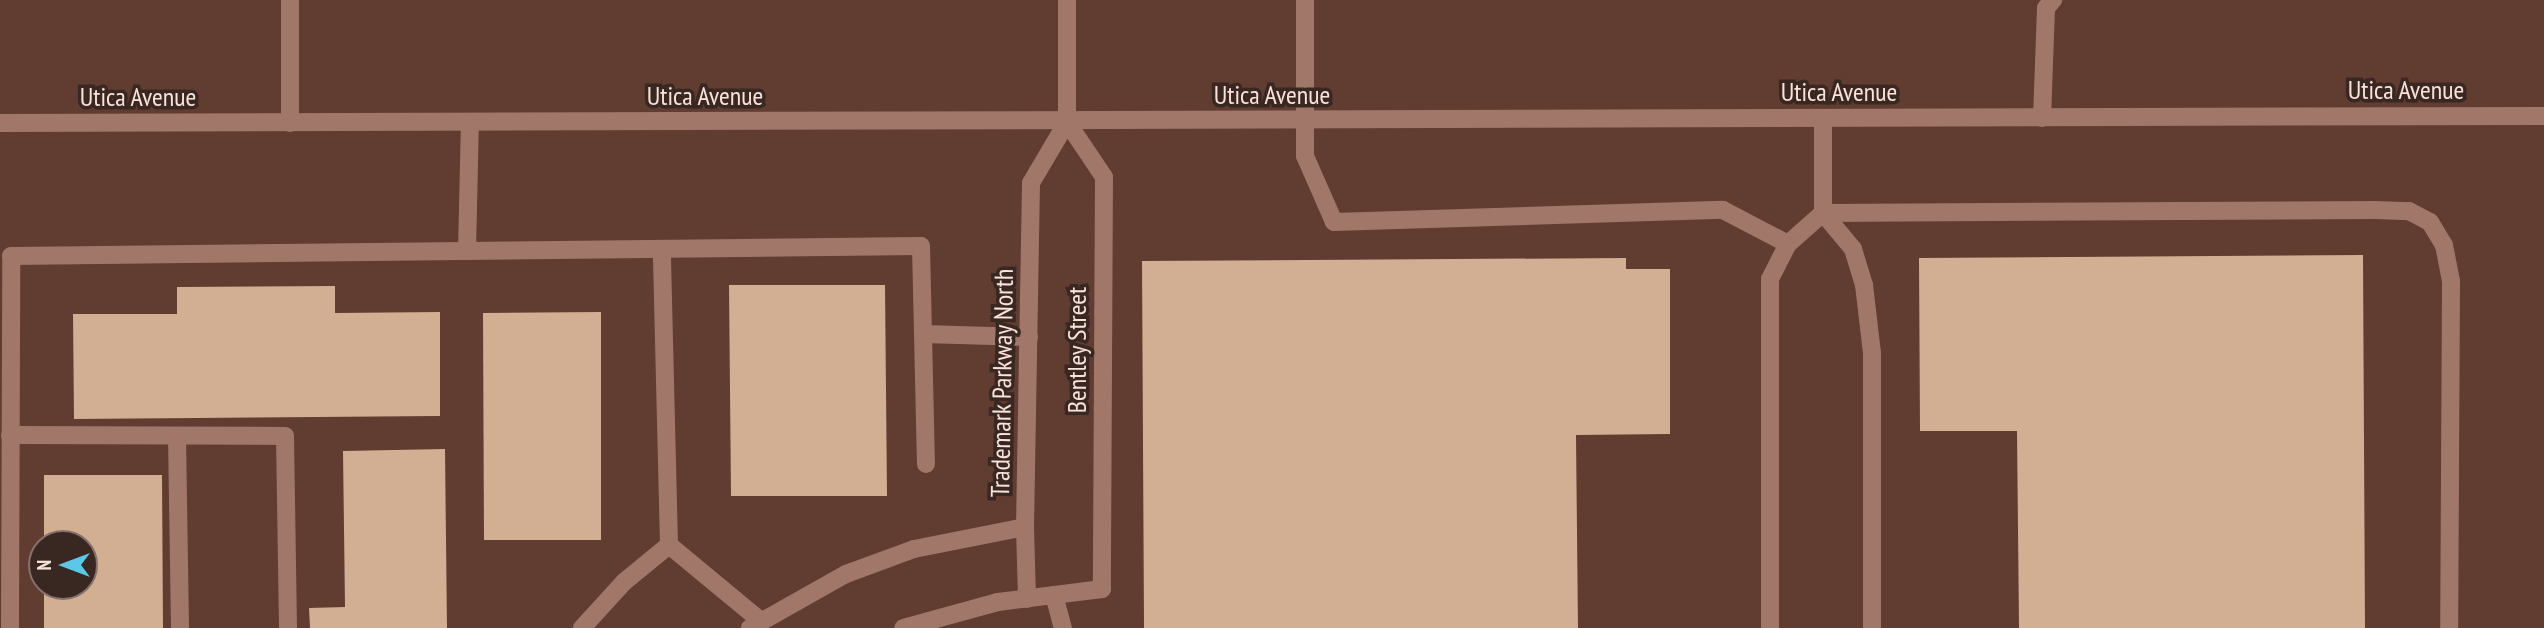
<!DOCTYPE html>
<style>
body{margin:0}
#map{position:relative;width:2544px;height:628px;overflow:hidden;background:#613c30;font-family:"PT Sans Narrow",sans-serif}
div>[style]{position:absolute}
.building>*{inset:0;background:#d2ae93}
.lane>*{height:18px;margin:-9px;padding:0 9px;transform-origin:9px;border-radius:9px;background:#a1776a}
.street>*{height:18px;margin:-9px;padding:0 9px;transform-origin:9px;border-radius:9px;background:#a1776a}
span{translate:-50% -50%;white-space:nowrap;text-align:center;line-height:1.15;-webkit-text-stroke:7px #392822;paint-order:stroke}
.street-label{font-size:26px;color:#fae2db}
.north{position:absolute;left:28px;top:530px;width:70px;height:70px;box-sizing:border-box;background:#392822;border:2px solid #86726c;border-radius:50%;rotate:270deg;font-size:19px;font-weight:700;line-height:28px;text-align:center;color:#fae2db}
.north::after{content:'';display:block;margin:auto;width:24px;height:32px;background:#5ac8e6;clip-path:polygon(50% 0,100% 100%,50% 72%,0 100%)}
</style>
<div id="map">
<div class="building">
<i style="clip-path:polygon(2363px 255px,2365px 628px,2019px 628px,2017px 431px,1920px 431px,1919px 258px)"></i>
<i style="clip-path:polygon(1626px 258px,1626px 269px,1670px 269px,1670px 434px,1576px 435px,1578px 628px,1144px 628px,1142px 261px)"></i>
<i style="clip-path:polygon(729px 285px,885px 285px,887px 496px,731px 496px)"></i>
<i style="clip-path:polygon(335px 286px,335px 313px,440px 312px,440px 416px,74px 419px,73px 314px,177px 314px,177px 287px)"></i>
<i style="clip-path:polygon(601px 312px,601px 540px,484px 540px,483px 313px)"></i>
<i style="clip-path:polygon(445px 449px,447px 628px,310px 628px,309px 608px,345px 607px,343px 451px)"></i>
<i style="clip-path:polygon(44px 475px,162px 475px,163px 628px,44px 628px,44px 586px,84px 586px,84px 544px,44px 544px)"></i>
</div>
<div class="lane">
<i style="left:290px;top:0;width:123px;rotate:90deg"></i>
<i style="left:1305px;top:0;width:156px;rotate:90deg"></i>
<i style="left:1305px;top:156px;width:72px;rotate:66.3deg"></i>
<i style="left:1334px;top:222px;width:389px;rotate:-1.8deg"></i>
<i style="left:1723px;top:210px;width:73px;rotate:27.6deg"></i>
<i style="left:2042px;top:118px;width:110px;rotate:-87.9deg"></i>
<i style="left:2046px;top:8px;width:11px;rotate:-49deg"></i>
<i style="left:1067px;top:122px;width:122px;rotate:-90deg"></i>
<i style="left:1823px;top:213px;width:552px;rotate:-0.31deg"></i>
<i style="left:2375px;top:210px;width:34px;rotate:2deg"></i>
<i style="left:2409px;top:211px;width:24px;rotate:28deg"></i>
<i style="left:2430px;top:222px;width:27px;rotate:59deg"></i>
<i style="left:2444px;top:245px;width:37px;rotate:79deg"></i>
<i style="left:2451px;top:281px;width:347px;rotate:90.3deg"></i>
<i style="left:1823px;top:213px;width:47px;rotate:50.2deg"></i>
<i style="left:1853px;top:249px;width:38px;rotate:73deg"></i>
<i style="left:1864px;top:285px;width:68px;rotate:83.3deg"></i>
<i style="left:1872px;top:353px;width:275px;rotate:90deg"></i>
<i style="left:467px;top:251px;width:128px;rotate:-88.7deg"></i>
<i style="left:923px;top:334px;width:106px;rotate:1.6deg"></i>
<i style="left:10px;top:435px;width:275px;rotate:0.2deg"></i>
<i style="left:285px;top:436px;width:192px;rotate:89.1deg"></i>
<i style="left:177px;top:436px;width:192px;rotate:89.1deg"></i>
<i style="left:669px;top:545px;width:119px;rotate:39.6deg"></i>
<i style="left:1054px;top:595px;width:34px;rotate:75deg"></i>
<i style="left:10px;top:628px;width:372px;rotate:-89.8deg"></i>
<i style="left:11px;top:256px;width:910px;rotate:-0.63deg"></i>
<i style="left:921px;top:246px;width:218px;rotate:88.7deg"></i>
<i style="left:582px;top:628px;width:62px;rotate:-47.6deg"></i>
<i style="left:624px;top:582px;width:58px;rotate:-39.4deg"></i>
<i style="left:669px;top:545px;width:296px;rotate:-91.4deg"></i>
<i style="left:1770px;top:628px;width:349px;rotate:-90deg"></i>
<i style="left:1770px;top:279px;width:39px;rotate:-63deg"></i>
<i style="left:1788px;top:244px;width:47px;rotate:-41.5deg"></i>
<i style="left:1823px;top:213px;width:94px;rotate:-90deg"></i>
</div>
<div class="street">
<i style="left:0;top:123px;width:2544px;rotate:-0.16deg"></i>
<i style="left:1025px;top:527px;width:72px;rotate:88.4deg"></i>
<i style="left:750px;top:628px;width:110px;rotate:-29.4deg"></i>
<i style="left:846px;top:574px;width:72px;rotate:-20.2deg"></i>
<i style="left:914px;top:549px;width:113px;rotate:-11.2deg"></i>
<i style="left:1025px;top:527px;width:344px;rotate:-89deg"></i>
<i style="left:1031px;top:183px;width:71px;rotate:-59.5deg"></i>
<i style="left:1067px;top:122px;width:66px;rotate:56.1deg"></i>
<i style="left:1104px;top:177px;width:412px;rotate:90.3deg"></i>
<i style="left:1102px;top:589px;width:105px;rotate:172.9deg"></i>
<i style="left:998px;top:602px;width:98px;rotate:164.7deg"></i>
</div>
<div class="street-label">
<span style="left:2406px;top:90px">Utica Avenue</span>
<span style="left:1839px;top:92px">Utica Avenue</span>
<span style="left:1272px;top:95px">Utica Avenue</span>
<span style="left:705px;top:96px">Utica Avenue</span>
<span style="left:138px;top:97px">Utica Avenue</span>
<span style="left:1077px;top:350px;rotate:-90deg">Bentley Street</span>
<span style="left:1002px;top:383px;rotate:-89deg">Trademark Parkway North</span>
</div>
<div class="north">N</div>
</div>
